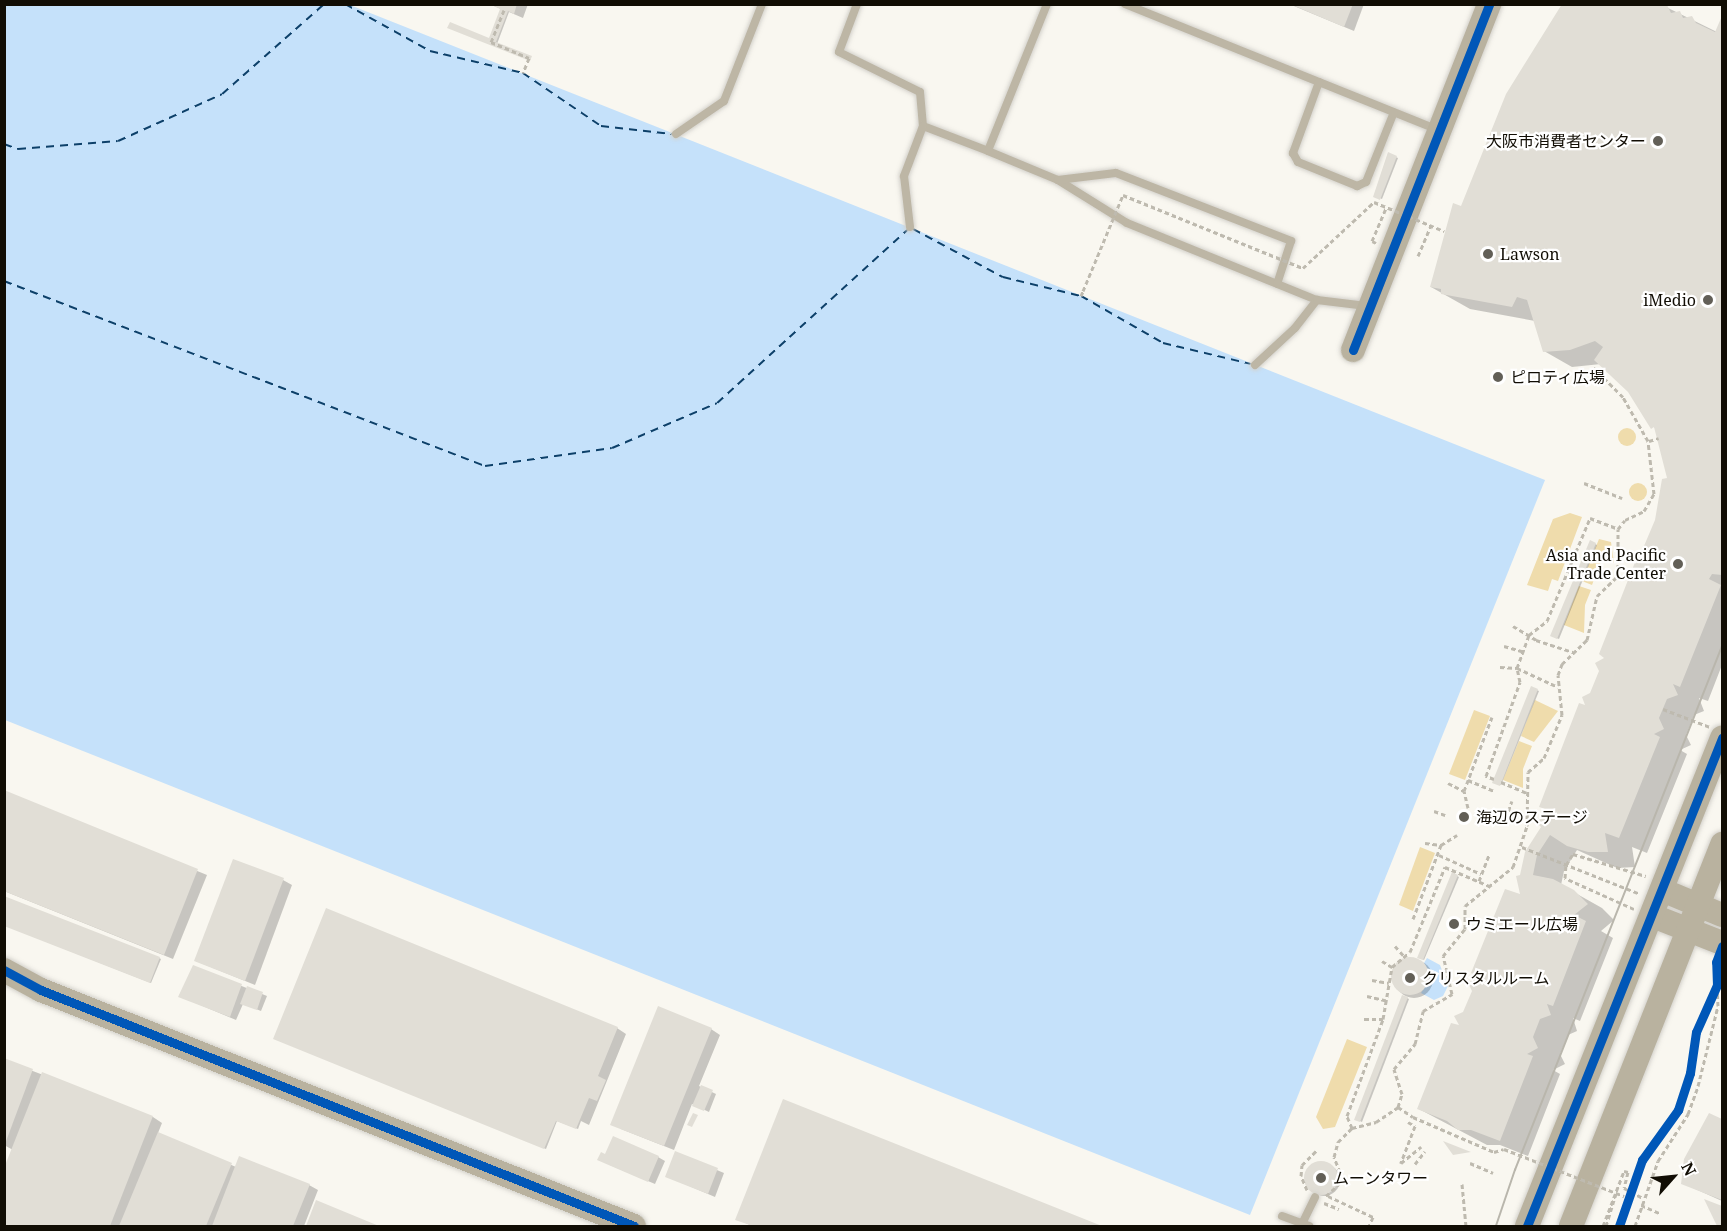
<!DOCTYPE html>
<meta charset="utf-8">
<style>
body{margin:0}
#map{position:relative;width:1727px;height:1231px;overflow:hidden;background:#f9f7f0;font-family:"Noto Serif","Noto Sans JP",serif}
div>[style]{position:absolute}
.green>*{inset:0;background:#efdcac}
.round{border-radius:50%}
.water>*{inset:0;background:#c5e1fa}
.shadow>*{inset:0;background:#0003}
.ferry>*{height:1.5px;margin-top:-0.75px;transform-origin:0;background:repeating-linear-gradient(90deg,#0d4069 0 8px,transparent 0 14px)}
.building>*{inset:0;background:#e1ded6}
.path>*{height:3px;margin-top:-1.5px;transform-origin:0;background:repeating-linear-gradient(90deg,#bebaaf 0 4.5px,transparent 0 7.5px)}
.roads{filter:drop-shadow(0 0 2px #d3d1cb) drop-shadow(0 0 2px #d3d1cb)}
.lane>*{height:8px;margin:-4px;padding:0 4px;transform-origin:4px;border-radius:4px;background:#bdb6a5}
.secondary>*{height:24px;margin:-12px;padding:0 12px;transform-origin:12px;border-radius:12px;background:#b9b29f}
.tram>*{height:1.5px;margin:-0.75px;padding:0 0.75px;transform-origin:0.75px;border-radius:0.75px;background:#b9b6ac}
.path-bridge>*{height:3px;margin-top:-1.5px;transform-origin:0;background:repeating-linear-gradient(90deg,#bebaaf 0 4.5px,transparent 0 7.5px)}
.cycleway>*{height:9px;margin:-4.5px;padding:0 4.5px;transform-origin:4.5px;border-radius:4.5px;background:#0057b8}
.dots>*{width:16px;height:16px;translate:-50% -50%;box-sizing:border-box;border:3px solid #fff;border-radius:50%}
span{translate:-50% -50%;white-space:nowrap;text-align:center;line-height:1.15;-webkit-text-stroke:4.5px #fff;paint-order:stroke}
.poi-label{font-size:16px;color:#110d04}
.right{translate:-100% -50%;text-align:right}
.left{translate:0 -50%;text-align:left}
.frame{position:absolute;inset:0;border:6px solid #110d04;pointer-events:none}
.north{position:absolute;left:1643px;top:1147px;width:60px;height:60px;-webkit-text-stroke:4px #fff;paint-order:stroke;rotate:63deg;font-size:16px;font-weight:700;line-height:24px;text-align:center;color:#110d04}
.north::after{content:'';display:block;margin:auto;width:21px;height:27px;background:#110d04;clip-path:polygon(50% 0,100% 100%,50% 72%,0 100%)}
</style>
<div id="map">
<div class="green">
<i class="round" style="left:1618px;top:428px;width:18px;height:18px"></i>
<i class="round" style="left:1629px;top:483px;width:18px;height:18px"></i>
<i style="clip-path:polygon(1570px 513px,1582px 517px,1558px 581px,1552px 579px,1548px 591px,1527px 585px,1553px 519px)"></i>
<i style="clip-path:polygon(1599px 539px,1611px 542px,1614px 563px,1602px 559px,1592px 585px,1582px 581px)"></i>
<i style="clip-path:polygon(1579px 586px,1591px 590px,1585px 605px,1584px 633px,1564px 625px)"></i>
<i style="clip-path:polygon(1535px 700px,1558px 711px,1534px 742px,1521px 736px)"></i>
<i style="clip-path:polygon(1474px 710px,1490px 716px,1465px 780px,1449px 774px)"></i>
<i style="clip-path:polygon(1519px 741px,1532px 746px,1523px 769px,1523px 788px,1503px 780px)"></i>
<i style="clip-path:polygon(1420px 847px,1435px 853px,1413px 911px,1399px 905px)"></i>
<i style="clip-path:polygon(1347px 1039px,1367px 1047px,1335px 1127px,1323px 1129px,1316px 1117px)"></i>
</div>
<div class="water">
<i style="clip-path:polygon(4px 5px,350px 5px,1545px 480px,1250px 1215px,5px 720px)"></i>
<i style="clip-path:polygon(1427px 958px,1440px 965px,1448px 986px,1443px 996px,1434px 1000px,1421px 993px,1430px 979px,1424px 963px)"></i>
</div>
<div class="shadow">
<i style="clip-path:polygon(489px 4px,528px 4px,523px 18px,509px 12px,497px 44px,532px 60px,449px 28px,490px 40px,501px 9px)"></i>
<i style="clip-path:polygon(1289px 4px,1364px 4px,1354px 31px)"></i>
<i style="clip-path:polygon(1598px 4px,1666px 7px,1717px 32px,1722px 20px,1722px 665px,1708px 701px,1699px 698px,1704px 711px,1694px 715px,1686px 735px,1691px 745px,1680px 750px,1687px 754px,1647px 853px,1632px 847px,1635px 867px,1617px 868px,1577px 850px,1564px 871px,1561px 885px,1602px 908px,1614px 920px,1601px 931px,1613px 938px,1580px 1021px,1573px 1018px,1577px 1031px,1568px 1035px,1560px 1054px,1565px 1064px,1553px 1070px,1560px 1074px,1528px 1156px,1500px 1145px,1487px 1145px,1419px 1109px,1522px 897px,1522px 876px,1552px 813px,1541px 806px,1588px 707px,1653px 549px,1656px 520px,1669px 479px,1657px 431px,1629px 391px,1601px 364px,1572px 367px,1544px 351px,1535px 321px,1470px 309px,1431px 287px,1462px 207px)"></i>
<i style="clip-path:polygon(1388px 154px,1398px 158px,1382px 199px,1375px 196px)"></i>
<i style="clip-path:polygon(1591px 542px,1597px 545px,1559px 639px,1554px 637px)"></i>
<i style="clip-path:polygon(1532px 688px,1539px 691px,1501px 785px,1494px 782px)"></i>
<i style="clip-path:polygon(4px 792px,207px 875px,173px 959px,4px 891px)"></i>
<i style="clip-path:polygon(1453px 874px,1459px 877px,1424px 960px,1419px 957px)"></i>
<i style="clip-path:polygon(283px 880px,292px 885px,255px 985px,196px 961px)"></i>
<i style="clip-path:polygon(4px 925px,159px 958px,161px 959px,151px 983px)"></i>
<i class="round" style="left:1395px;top:960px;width:38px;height:38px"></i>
<i style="clip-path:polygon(194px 967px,267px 996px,261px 1011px,243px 1004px,236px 1020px,179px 996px)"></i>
<i style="clip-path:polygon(1403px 996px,1409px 999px,1362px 1122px,1356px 1119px)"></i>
<i style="clip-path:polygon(617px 1028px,626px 1034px,589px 1125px,581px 1121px,578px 1129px,557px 1121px,546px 1149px,275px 1038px)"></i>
<i style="clip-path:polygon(711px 1029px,720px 1035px,699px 1086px,716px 1094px,709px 1112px,692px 1104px,674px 1150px,621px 1129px)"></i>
<i style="clip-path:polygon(4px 1060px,153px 1117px,162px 1123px,158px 1133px,236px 1167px,309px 1185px,318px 1190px,304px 1226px,4px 1226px,4px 1172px,13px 1150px,4px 1145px)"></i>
<i style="clip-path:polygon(784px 1101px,1099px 1226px,752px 1226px,737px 1219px)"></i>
<i style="clip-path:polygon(1709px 1115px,1722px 1120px,1722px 1201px,1682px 1183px)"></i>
<i style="clip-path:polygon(676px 1153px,724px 1173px,715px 1197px,666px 1176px)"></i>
<i style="clip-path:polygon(658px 1157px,665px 1161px,655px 1184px,610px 1165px)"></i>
<i class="round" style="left:1308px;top:1164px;width:32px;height:32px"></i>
<i style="clip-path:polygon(317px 1202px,375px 1226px,308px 1226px)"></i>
</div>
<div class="ferry">
<i style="left:345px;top:4px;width:97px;rotate:28.9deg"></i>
<i style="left:430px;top:51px;width:96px;rotate:13.3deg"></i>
<i style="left:523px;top:73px;width:94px;rotate:34.2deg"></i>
<i style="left:601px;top:126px;width:71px;rotate:6.4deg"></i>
<i style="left:4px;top:144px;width:15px;rotate:20deg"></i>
<i style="left:18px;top:149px;width:100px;rotate:-4.6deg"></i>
<i style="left:118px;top:141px;width:114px;rotate:-24.3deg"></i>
<i style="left:222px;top:94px;width:136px;rotate:-41.4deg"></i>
<i style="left:913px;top:229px;width:102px;rotate:28.1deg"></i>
<i style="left:1003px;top:277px;width:80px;rotate:13.7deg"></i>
<i style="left:1081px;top:296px;width:95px;rotate:29.8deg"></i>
<i style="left:1163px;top:343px;width:90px;rotate:13.4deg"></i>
<i style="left:4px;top:281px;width:515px;rotate:21.04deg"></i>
<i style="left:485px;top:466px;width:128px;rotate:-8.1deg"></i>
<i style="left:612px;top:448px;width:114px;rotate:-23.2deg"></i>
<i style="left:717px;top:403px;width:257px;rotate:-42.3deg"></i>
</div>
<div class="building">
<i style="clip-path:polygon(490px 4px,517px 4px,514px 14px,508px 11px,496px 42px,532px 56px,530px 61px,447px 28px,450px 22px,489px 38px,500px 9px)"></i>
<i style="clip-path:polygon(1290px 4px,1353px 4px,1344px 27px)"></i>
<i style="clip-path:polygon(1562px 4px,1667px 5px,1671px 13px,1680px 11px,1683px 18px,1692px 16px,1696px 23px,1715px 32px,1722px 16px,1722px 575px,1712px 574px,1709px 579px,1721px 585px,1680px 687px,1673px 684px,1678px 695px,1667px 699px,1659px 718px,1664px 729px,1654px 734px,1660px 737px,1619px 838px,1605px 833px,1608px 852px,1588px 852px,1567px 846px,1550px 835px,1537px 855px,1533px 875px,1553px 879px,1574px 890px,1588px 904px,1574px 915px,1586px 921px,1553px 1006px,1547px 1004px,1551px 1015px,1540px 1019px,1533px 1037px,1538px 1048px,1527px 1054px,1533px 1056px,1500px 1141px,1471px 1130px,1458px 1130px,1447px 1121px,1417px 1109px,1451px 1023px,1459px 1025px,1454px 1016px,1463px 1012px,1472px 991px,1468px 983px,1478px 976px,1471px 973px,1505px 889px,1520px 894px,1516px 876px,1520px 875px,1525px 852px,1541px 827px,1536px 822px,1552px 811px,1539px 807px,1579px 703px,1585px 705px,1582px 697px,1590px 693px,1599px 671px,1595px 663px,1604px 658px,1599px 654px,1639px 552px,1649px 555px,1651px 550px,1644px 546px,1655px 520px,1662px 479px,1667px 478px,1654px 427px,1651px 429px,1628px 392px,1594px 360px,1603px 347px,1595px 341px,1570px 350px,1543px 352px,1527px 300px,1517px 297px,1512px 307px,1441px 294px,1441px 289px,1430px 287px,1453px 203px,1461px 206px,1506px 94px)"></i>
<i style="clip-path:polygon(1388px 152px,1397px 156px,1380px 200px,1373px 197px)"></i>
<i style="clip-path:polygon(1590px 540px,1596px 543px,1557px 639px,1550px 636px)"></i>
<i style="clip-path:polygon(1531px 686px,1538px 689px,1500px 786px,1492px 783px)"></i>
<i style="clip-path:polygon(4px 790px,198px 869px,164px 955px,4px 891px)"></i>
<i style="clip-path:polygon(233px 859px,284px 878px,245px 981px,194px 961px)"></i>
<i style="clip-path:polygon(1452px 872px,1458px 875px,1423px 960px,1417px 958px)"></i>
<i style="clip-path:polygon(4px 896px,160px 957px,150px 983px,4px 926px)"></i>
<i style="clip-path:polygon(326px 908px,618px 1027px,598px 1076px,606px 1080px,597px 1101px,589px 1098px,576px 1129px,556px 1121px,544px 1149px,273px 1039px)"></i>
<i class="round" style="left:1391px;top:957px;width:38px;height:38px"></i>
<i style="clip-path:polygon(193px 965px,242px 984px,230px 1017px,178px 997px)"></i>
<i style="clip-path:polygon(247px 986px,263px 992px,257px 1010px,240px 1004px)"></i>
<i style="clip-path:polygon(1402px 995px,1408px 997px,1360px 1122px,1354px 1120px)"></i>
<i style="clip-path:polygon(658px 1006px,712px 1028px,664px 1146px,610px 1125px)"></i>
<i style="clip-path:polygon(4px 1058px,33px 1069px,5px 1144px,4px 1144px)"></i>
<i style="clip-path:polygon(42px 1072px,153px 1116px,110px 1226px,4px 1226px,4px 1168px)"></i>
<i style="clip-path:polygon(701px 1085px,713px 1090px,704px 1111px,692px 1106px)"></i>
<i style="clip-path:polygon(783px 1099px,1102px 1226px,753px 1226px,735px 1220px)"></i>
<i style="clip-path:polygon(693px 1113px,698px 1115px,692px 1127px,687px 1125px)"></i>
<i style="clip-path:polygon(1709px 1113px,1722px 1119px,1722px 1200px,1681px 1184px,1684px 1159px)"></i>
<i style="clip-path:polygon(158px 1132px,232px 1163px,206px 1226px,119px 1226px)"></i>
<i style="clip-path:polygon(613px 1136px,659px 1156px,648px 1182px,597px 1160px,601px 1152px,605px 1154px)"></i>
<i style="clip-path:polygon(1443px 1141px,1471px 1152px,1453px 1155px)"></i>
<i style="clip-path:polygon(675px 1151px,718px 1168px,708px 1194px,665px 1177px)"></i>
<i style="clip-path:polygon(239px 1156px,310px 1184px,293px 1226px,212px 1226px)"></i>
<i class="round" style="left:1304px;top:1161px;width:34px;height:34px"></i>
<i style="clip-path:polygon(1704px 1199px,1722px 1206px,1722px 1226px,1717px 1226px)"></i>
<i style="clip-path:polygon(316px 1200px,379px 1226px,306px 1226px)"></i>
</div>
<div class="path">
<i style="left:504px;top:10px;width:35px;rotate:112deg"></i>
<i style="left:491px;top:42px;width:41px;rotate:22.8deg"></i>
<i style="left:529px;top:58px;width:16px;rotate:112deg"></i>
<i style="left:1376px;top:243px;width:4px;rotate:-153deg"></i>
<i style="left:1372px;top:241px;width:36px;rotate:-67deg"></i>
<i style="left:1418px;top:256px;width:33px;rotate:-67deg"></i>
<i style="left:1081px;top:296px;width:5px;rotate:-68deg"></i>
<i style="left:1649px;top:441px;width:10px;rotate:-17deg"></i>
<i style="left:1584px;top:483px;width:41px;rotate:21.5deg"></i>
<i style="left:1513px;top:626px;width:27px;rotate:31deg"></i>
<i style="left:1536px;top:640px;width:39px;rotate:18deg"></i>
<i style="left:1504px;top:646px;width:19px;rotate:16deg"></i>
<i style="left:1500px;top:667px;width:17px;rotate:3deg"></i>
<i style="left:1517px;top:668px;width:45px;rotate:24.9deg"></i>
<i style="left:1663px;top:709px;width:50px;rotate:21deg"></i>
<i style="left:1494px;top:779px;width:9px;rotate:-159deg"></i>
<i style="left:1486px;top:776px;width:100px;rotate:-70.1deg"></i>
<i style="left:1520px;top:682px;width:14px;rotate:-102deg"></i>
<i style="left:1517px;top:668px;width:35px;rotate:-70deg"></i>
<i style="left:1529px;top:635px;width:23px;rotate:-38deg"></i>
<i style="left:1547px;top:621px;width:112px;rotate:-67.3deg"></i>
<i style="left:1590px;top:518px;width:30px;rotate:21deg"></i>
<i style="left:1468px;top:780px;width:28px;rotate:23deg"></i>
<i style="left:1501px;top:782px;width:28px;rotate:23deg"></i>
<i style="left:1448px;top:783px;width:18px;rotate:27deg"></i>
<i style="left:1468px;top:808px;width:17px;rotate:-103deg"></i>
<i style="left:1464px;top:791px;width:79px;rotate:-69.3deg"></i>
<i style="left:1434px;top:811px;width:12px;rotate:20deg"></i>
<i style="left:1506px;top:818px;width:18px;rotate:-71deg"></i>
<i style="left:1425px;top:843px;width:16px;rotate:7deg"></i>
<i style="left:1522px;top:847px;width:127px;rotate:21.7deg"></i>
<i style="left:1439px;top:855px;width:46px;rotate:24.3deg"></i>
<i style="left:1479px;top:881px;width:28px;rotate:-69deg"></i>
<i style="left:1634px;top:909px;width:76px;rotate:-155.8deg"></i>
<i style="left:1565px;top:878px;width:13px;rotate:-86deg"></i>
<i style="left:1566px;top:865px;width:13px;rotate:-58deg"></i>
<i style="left:1573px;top:854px;width:76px;rotate:16.8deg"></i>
<i style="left:1413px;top:919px;width:79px;rotate:-69.3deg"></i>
<i style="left:1441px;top:845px;width:19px;rotate:-32deg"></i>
<i style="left:1395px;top:946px;width:13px;rotate:48deg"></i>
<i style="left:1382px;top:961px;width:12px;rotate:31deg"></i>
<i style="left:1372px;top:980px;width:17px;rotate:10deg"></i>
<i style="left:1367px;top:996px;width:22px;rotate:13deg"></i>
<i style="left:1364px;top:1019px;width:19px"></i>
<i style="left:1398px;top:1107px;width:18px;rotate:34deg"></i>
<i style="left:1413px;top:1117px;width:88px;rotate:23.4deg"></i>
<i style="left:1494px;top:1152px;width:10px;rotate:-17deg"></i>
<i style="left:1408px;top:1122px;width:8px;rotate:30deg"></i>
<i style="left:1415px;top:1126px;width:40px;rotate:111deg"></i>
<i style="left:1401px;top:1163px;width:26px;rotate:-39deg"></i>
<i style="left:1352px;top:1128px;width:13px;rotate:-113deg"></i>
<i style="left:1347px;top:1116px;width:103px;rotate:-69.6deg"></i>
<i style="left:1383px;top:1019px;width:53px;rotate:-80.2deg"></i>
<i style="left:1392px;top:967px;width:23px;rotate:-40deg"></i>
<i style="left:1410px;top:952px;width:92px;rotate:-67.6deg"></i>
<i style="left:1445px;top:867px;width:51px;rotate:23.1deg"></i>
<i style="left:1470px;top:1163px;width:25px;rotate:23deg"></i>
<i style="left:1415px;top:1164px;width:16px;rotate:-52deg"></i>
<i style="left:1462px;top:1184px;width:42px;rotate:84.6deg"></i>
<i style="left:1307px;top:1190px;width:15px;rotate:-113deg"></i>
<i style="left:1301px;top:1176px;width:11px;rotate:-85deg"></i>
<i style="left:1302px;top:1165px;width:20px;rotate:-45deg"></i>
<i style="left:1326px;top:1196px;width:18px;rotate:-43deg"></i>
<i style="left:1339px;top:1184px;width:12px;rotate:-85deg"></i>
<i style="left:1340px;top:1172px;width:16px;rotate:-112deg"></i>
<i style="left:1334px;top:1157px;width:16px;rotate:-75deg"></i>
<i style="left:1338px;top:1142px;width:20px;rotate:-45deg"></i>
<i style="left:1352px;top:1128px;width:25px;rotate:-14deg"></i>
<i style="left:1376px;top:1122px;width:27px;rotate:-34deg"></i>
<i style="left:1398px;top:1107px;width:14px;rotate:-73deg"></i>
<i style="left:1402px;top:1094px;width:26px;rotate:-108deg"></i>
<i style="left:1394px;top:1069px;width:33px;rotate:-50deg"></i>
<i style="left:1415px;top:1044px;width:34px;rotate:-76deg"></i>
<i style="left:1423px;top:1011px;width:34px;rotate:-30deg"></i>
<i style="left:1452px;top:994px;width:39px;rotate:-103deg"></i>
<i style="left:1443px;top:956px;width:35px;rotate:-51deg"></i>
<i style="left:1465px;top:929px;width:23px;rotate:-90deg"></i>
<i style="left:1465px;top:906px;width:62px;rotate:-39.1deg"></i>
<i style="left:1513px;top:867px;width:43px;rotate:-71.1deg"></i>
<i style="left:1527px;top:826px;width:54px;rotate:-88.9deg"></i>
<i style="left:1528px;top:772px;width:21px;rotate:-41deg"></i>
<i style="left:1544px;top:758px;width:47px;rotate:-67.3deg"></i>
<i style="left:1562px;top:715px;width:40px;rotate:-95.7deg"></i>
<i style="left:1558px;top:675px;width:12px;rotate:-70deg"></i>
<i style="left:1562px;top:664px;width:35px;rotate:-44deg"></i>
<i style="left:1587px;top:640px;width:45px;rotate:-77.2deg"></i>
<i style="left:1597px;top:596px;width:29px;rotate:-44deg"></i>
<i style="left:1618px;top:576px;width:47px;rotate:-90deg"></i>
<i style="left:1618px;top:529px;width:11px;rotate:-52deg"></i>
<i style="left:1625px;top:520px;width:21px;rotate:-25deg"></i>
<i style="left:1644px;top:511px;width:20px;rotate:-60deg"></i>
<i style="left:1654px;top:494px;width:53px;rotate:-96.5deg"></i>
<i style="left:1648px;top:441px;width:51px;rotate:-119.6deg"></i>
<i style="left:1623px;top:397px;width:44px;rotate:-135deg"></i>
<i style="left:1328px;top:1196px;width:50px;rotate:25deg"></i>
<i style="left:1373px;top:1217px;width:10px;rotate:114deg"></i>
<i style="left:1324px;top:1203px;width:16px;rotate:22deg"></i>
<i style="left:1641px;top:1205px;width:22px;rotate:24deg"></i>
<i style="left:1603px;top:1226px;width:59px;rotate:-69.1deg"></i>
<i style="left:1624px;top:1171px;width:4px;rotate:14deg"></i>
<i style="left:1628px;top:1172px;width:16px;rotate:104deg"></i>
<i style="left:1624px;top:1188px;width:21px;rotate:28deg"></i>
<i style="left:1606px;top:1226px;width:34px;rotate:-73deg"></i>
<i style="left:1635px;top:1226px;width:69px;rotate:-70.5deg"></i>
<i style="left:1658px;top:1161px;width:56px;rotate:-57.4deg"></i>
<i style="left:1688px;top:1114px;width:30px;rotate:-70deg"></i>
<i style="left:1698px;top:1086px;width:82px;rotate:-76deg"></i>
<i style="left:1718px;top:1006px;width:44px;rotate:-92.6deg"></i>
</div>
<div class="roads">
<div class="lane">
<i style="left:857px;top:4px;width:51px;rotate:110.6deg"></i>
<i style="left:839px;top:52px;width:90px;rotate:26.3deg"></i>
<i style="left:920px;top:92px;width:34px;rotate:85deg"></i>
<i style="left:923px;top:126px;width:70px;rotate:21deg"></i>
<i style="left:1047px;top:4px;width:158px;rotate:111.9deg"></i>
<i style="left:988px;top:151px;width:76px;rotate:22.5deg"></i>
<i style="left:1058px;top:180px;width:81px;rotate:31.9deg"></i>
<i style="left:1127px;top:223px;width:205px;rotate:22.1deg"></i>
<i style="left:1125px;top:4px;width:335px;rotate:21.9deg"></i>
<i style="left:1319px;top:82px;width:76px;rotate:110.1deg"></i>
<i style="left:1293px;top:153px;width:10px;rotate:61deg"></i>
<i style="left:1298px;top:162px;width:64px;rotate:22.1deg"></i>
<i style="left:1357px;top:186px;width:10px;rotate:-24deg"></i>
<i style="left:1366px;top:182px;width:75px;rotate:-68.2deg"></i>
<i style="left:676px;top:134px;width:58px;rotate:-34.5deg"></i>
<i style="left:724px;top:101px;width:104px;rotate:-68.6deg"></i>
<i style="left:1058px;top:180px;width:58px;rotate:-6.9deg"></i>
<i style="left:1116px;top:173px;width:188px;rotate:21.2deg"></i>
<i style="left:1291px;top:241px;width:45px;rotate:108deg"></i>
<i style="left:910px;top:227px;width:51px;rotate:-96.7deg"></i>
<i style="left:904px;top:176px;width:53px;rotate:-69.2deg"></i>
<i style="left:1255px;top:365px;width:54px;rotate:-42.8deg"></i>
<i style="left:1295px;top:328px;width:36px;rotate:-52deg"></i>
<i style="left:1317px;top:300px;width:50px;rotate:6.8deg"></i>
<i style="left:1282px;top:1216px;width:29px;rotate:20deg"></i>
<i style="left:1301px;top:1226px;width:32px;rotate:-64deg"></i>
</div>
<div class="secondary">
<i style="left:1353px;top:350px;width:372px;rotate:-68.5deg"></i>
<i style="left:1662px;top:890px;width:65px;rotate:22.6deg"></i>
<i style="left:1653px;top:916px;width:74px;rotate:21.4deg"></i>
<i style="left:4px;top:970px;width:42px;rotate:28.4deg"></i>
<i style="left:41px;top:990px;width:638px;rotate:21.7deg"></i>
<i style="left:1527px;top:1226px;width:526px;rotate:-68.22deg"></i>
<i style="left:1571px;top:1226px;width:411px;rotate:-68.4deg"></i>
</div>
</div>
<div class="tram">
<i style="left:1496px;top:1226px;width:59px;rotate:-71.3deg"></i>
<i style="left:1515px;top:1170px;width:563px;rotate:-68.44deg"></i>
</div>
<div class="path-bridge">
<i style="left:1083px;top:291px;width:104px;rotate:-67.4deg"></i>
<i style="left:1123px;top:195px;width:194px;rotate:22.1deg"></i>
<i style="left:1303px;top:268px;width:97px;rotate:-42.9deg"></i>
<i style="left:1374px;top:202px;width:76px;rotate:22.5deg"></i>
<i style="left:1504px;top:1149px;width:129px;rotate:21.4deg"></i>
</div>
<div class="cycleway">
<i style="left:1353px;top:350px;width:372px;rotate:-68.5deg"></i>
<i style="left:4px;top:970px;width:42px;rotate:28.4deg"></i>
<i style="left:41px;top:990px;width:638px;rotate:21.7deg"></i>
<i style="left:1527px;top:1226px;width:526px;rotate:-68.22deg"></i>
<i style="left:1619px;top:1226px;width:70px;rotate:-70.8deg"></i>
<i style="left:1642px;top:1160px;width:62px;rotate:-54.2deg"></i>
<i style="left:1678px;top:1110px;width:39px;rotate:-72deg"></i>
<i style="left:1690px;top:1073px;width:41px;rotate:-81.7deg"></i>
<i style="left:1696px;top:1032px;width:51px;rotate:-65.9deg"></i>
<i style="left:1717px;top:985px;width:23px;rotate:-92deg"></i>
<i style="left:1716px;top:962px;width:17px;rotate:-69deg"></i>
</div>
<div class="dots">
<i style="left:1658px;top:141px;background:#625f57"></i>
<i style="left:1488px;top:254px;background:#625f57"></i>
<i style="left:1708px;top:300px;background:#625f57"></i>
<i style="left:1498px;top:377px;background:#625f57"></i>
<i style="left:1678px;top:564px;background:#625f57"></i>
<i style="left:1464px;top:817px;background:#625f57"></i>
<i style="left:1454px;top:924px;background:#625f57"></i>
<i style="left:1410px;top:978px;background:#625f57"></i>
<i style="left:1321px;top:1178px;background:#625f57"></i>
</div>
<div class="poi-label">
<span class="right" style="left:1646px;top:141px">大阪市消費者センター</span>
<span class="left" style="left:1500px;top:254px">Lawson</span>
<span class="right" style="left:1696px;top:300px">iMedio</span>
<span class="left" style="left:1510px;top:377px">ピロティ広場</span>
<span class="right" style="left:1666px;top:564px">Asia and Pacific<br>Trade Center</span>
<span class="left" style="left:1476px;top:817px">海辺のステージ</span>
<span class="left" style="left:1466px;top:924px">ウミエール広場</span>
<span class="left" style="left:1422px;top:978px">クリスタルルーム</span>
<span class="left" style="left:1333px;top:1178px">ムーンタワー</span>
</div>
<div class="frame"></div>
<div class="north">N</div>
</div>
